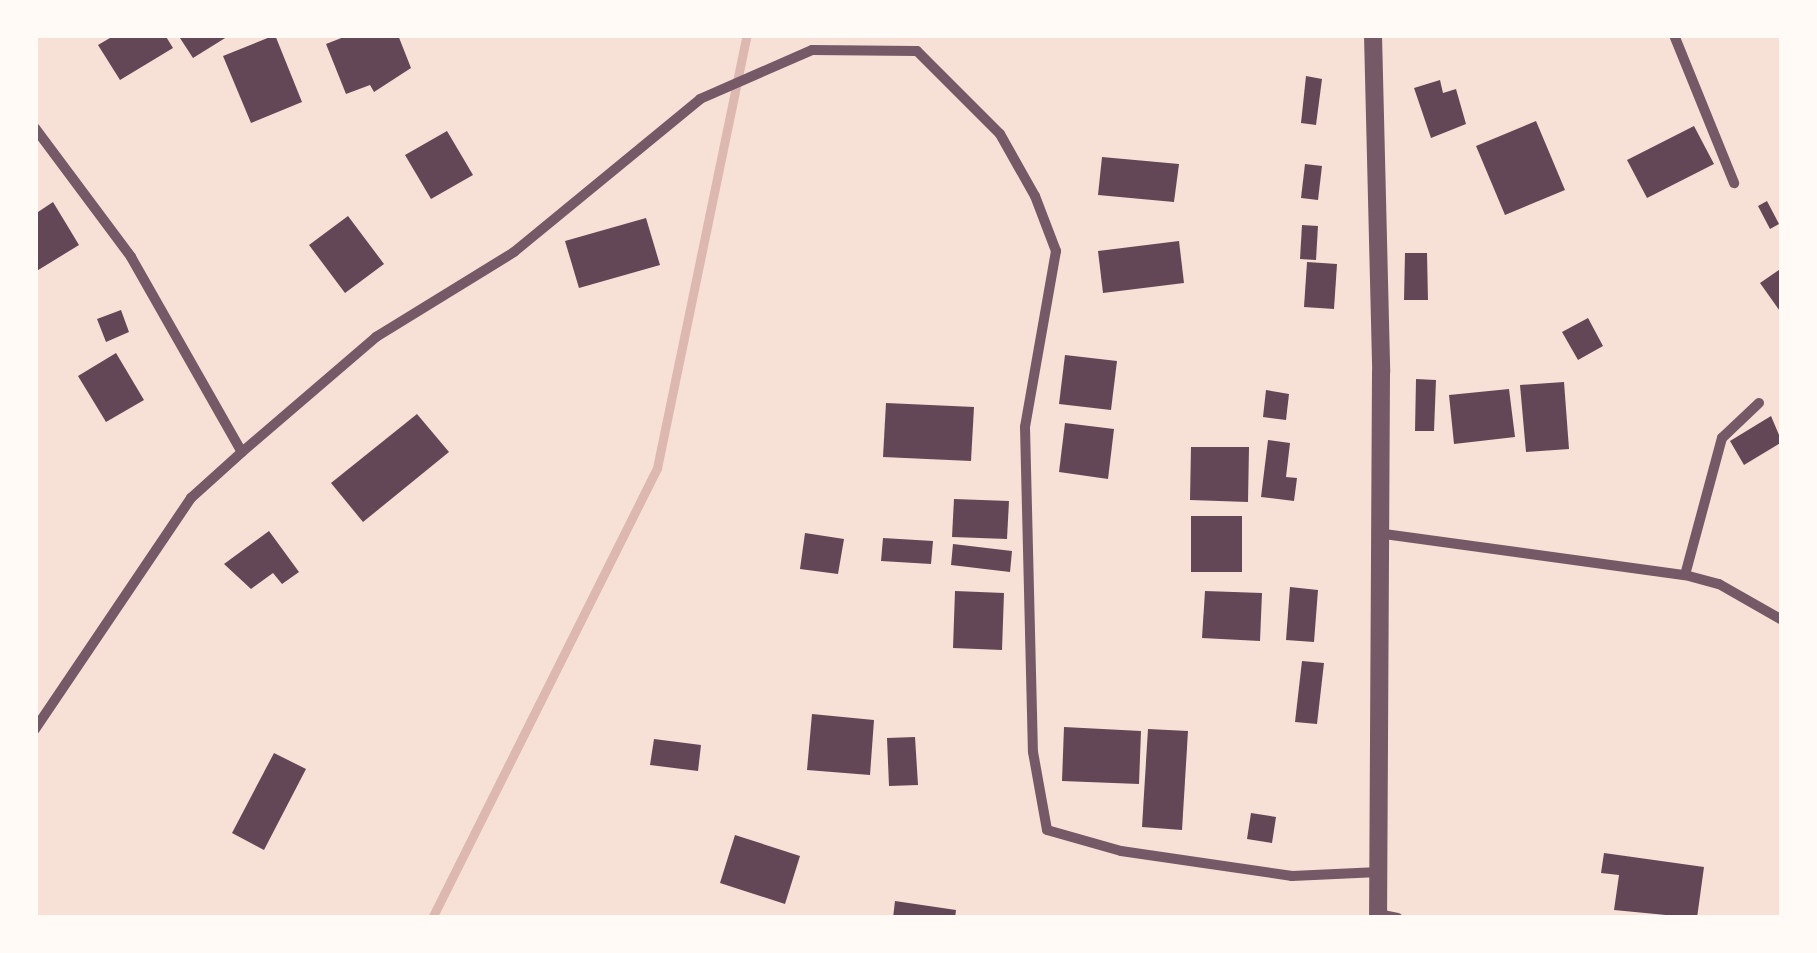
<!DOCTYPE html>
<style>
body{margin:0}
#map{position:relative;width:1817px;height:953px;overflow:hidden;background:#f7e1d7;font-family:"DejaVu Sans",sans-serif}
div>[style]{position:absolute}
.stream>*{height:9px;margin:-4.5px;padding:0 4.5px;transform-origin:4.5px;border-radius:4.5px;background:#dcb8b0}
.building>*{inset:0;background:#644757}
.minor>*{height:10px;margin:-5px;padding:0 5px;transform-origin:5px;border-radius:5px;background:#755966}
.tertiary>*{height:18px;margin:-9px;padding:0 9px;transform-origin:9px;border-radius:9px;background:#755966}
span{translate:-50% -50%;white-space:nowrap;text-align:center;line-height:1.15;-webkit-text-stroke:8px #fffaf5;paint-order:stroke}
.frame{position:absolute;inset:0;border:38px solid #fffaf5;pointer-events:none}
</style>
<div id="map">
<div class="stream">
<i style="left:432px;top:918px;width:503px;rotate:-63.43deg"></i>
<i style="left:657px;top:468px;width:442px;rotate:-78.3deg"></i>
</div>
<div class="building">
<i style="clip-path:polygon(115px 35px,165px 35px,173px 48px,120px 80px,98px 45px)"></i>
<i style="clip-path:polygon(178px 35px,230px 35px,193px 58px)"></i>
<i style="clip-path:polygon(275px 35px,302px 102px,251px 123px,223px 56px)"></i>
<i style="clip-path:polygon(349px 35px,398px 35px,411px 68px,374px 92px,370px 85px,346px 94px,326px 44px)"></i>
<i style="clip-path:polygon(1306px 76px,1322px 79px,1316px 125px,1301px 123px)"></i>
<i style="clip-path:polygon(1440px 80px,1443px 93px,1456px 89px,1466px 124px,1431px 138px,1414px 88px)"></i>
<i style="clip-path:polygon(1536px 121px,1565px 190px,1505px 215px,1476px 146px)"></i>
<i style="clip-path:polygon(1694px 126px,1714px 164px,1647px 198px,1627px 160px)"></i>
<i style="clip-path:polygon(447px 131px,473px 175px,431px 199px,405px 155px)"></i>
<i style="clip-path:polygon(1102px 157px,1179px 164px,1174px 202px,1098px 195px)"></i>
<i style="clip-path:polygon(1305px 164px,1322px 166px,1318px 200px,1301px 198px)"></i>
<i style="clip-path:polygon(1767px 201px,1779px 224px,1770px 229px,1758px 206px)"></i>
<i style="clip-path:polygon(53px 202px,79px 245px,35px 272px,35px 214px)"></i>
<i style="clip-path:polygon(348px 216px,384px 264px,345px 293px,309px 245px)"></i>
<i style="clip-path:polygon(646px 218px,660px 265px,579px 288px,565px 241px)"></i>
<i style="clip-path:polygon(1302px 225px,1318px 226px,1316px 260px,1300px 259px)"></i>
<i style="clip-path:polygon(1179px 241px,1184px 283px,1103px 293px,1098px 251px)"></i>
<i style="clip-path:polygon(1405px 253px,1427px 253px,1428px 300px,1404px 300px)"></i>
<i style="clip-path:polygon(1307px 262px,1337px 264px,1334px 309px,1304px 307px)"></i>
<i style="clip-path:polygon(1782px 268px,1782px 314px,1760px 283px)"></i>
<i style="clip-path:polygon(121px 310px,129px 332px,106px 342px,97px 319px)"></i>
<i style="clip-path:polygon(1588px 318px,1603px 346px,1578px 360px,1562px 332px)"></i>
<i style="clip-path:polygon(116px 353px,144px 400px,106px 422px,78px 376px)"></i>
<i style="clip-path:polygon(1065px 355px,1117px 361px,1111px 410px,1059px 404px)"></i>
<i style="clip-path:polygon(1416px 379px,1436px 380px,1434px 431px,1415px 431px)"></i>
<i style="clip-path:polygon(1564px 382px,1569px 449px,1526px 452px,1520px 385px)"></i>
<i style="clip-path:polygon(1509px 389px,1515px 437px,1454px 444px,1449px 395px)"></i>
<i style="clip-path:polygon(1266px 390px,1289px 394px,1286px 420px,1263px 417px)"></i>
<i style="clip-path:polygon(886px 403px,974px 407px,971px 461px,883px 457px)"></i>
<i style="clip-path:polygon(417px 414px,449px 452px,363px 522px,331px 483px)"></i>
<i style="clip-path:polygon(1771px 416px,1782px 442px,1744px 465px,1730px 441px)"></i>
<i style="clip-path:polygon(1065px 423px,1114px 429px,1108px 479px,1059px 472px)"></i>
<i style="clip-path:polygon(1268px 440px,1290px 443px,1286px 477px,1297px 478px,1294px 501px,1261px 497px)"></i>
<i style="clip-path:polygon(1191px 447px,1249px 447px,1248px 502px,1190px 500px)"></i>
<i style="clip-path:polygon(954px 499px,1009px 501px,1007px 539px,952px 537px)"></i>
<i style="clip-path:polygon(1191px 516px,1242px 516px,1242px 572px,1191px 572px)"></i>
<i style="clip-path:polygon(269px 531px,299px 572px,282px 584px,273px 573px,251px 589px,224px 564px)"></i>
<i style="clip-path:polygon(805px 533px,844px 539px,838px 574px,800px 569px)"></i>
<i style="clip-path:polygon(883px 538px,933px 541px,931px 564px,881px 561px)"></i>
<i style="clip-path:polygon(953px 544px,1012px 551px,1010px 572px,951px 565px)"></i>
<i style="clip-path:polygon(1290px 587px,1318px 590px,1314px 642px,1286px 640px)"></i>
<i style="clip-path:polygon(955px 591px,1004px 593px,1002px 650px,953px 648px)"></i>
<i style="clip-path:polygon(1205px 591px,1262px 593px,1260px 641px,1202px 638px)"></i>
<i style="clip-path:polygon(1302px 661px,1324px 663px,1317px 724px,1295px 722px)"></i>
<i style="clip-path:polygon(812px 714px,874px 720px,870px 775px,807px 770px)"></i>
<i style="clip-path:polygon(1064px 727px,1141px 731px,1139px 784px,1062px 781px)"></i>
<i style="clip-path:polygon(1148px 729px,1188px 731px,1182px 830px,1142px 827px)"></i>
<i style="clip-path:polygon(915px 737px,918px 785px,889px 786px,887px 738px)"></i>
<i style="clip-path:polygon(654px 739px,701px 745px,698px 771px,650px 765px)"></i>
<i style="clip-path:polygon(274px 753px,306px 769px,264px 850px,232px 833px)"></i>
<i style="clip-path:polygon(1251px 813px,1276px 817px,1272px 843px,1247px 839px)"></i>
<i style="clip-path:polygon(735px 835px,800px 856px,785px 904px,720px 883px)"></i>
<i style="clip-path:polygon(1604px 853px,1704px 867px,1697px 918px,1614px 910px,1619px 875px,1601px 873px)"></i>
<i style="clip-path:polygon(895px 901px,956px 910px,955px 918px,893px 918px)"></i>
</div>
<div class="minor">
<i style="left:1674px;top:35px;width:160px;rotate:67.9deg"></i>
<i style="left:35px;top:128px;width:161px;rotate:53.3deg"></i>
<i style="left:131px;top:257px;width:224px;rotate:60.4deg"></i>
<i style="left:242px;top:452px;width:69px;rotate:138deg"></i>
<i style="left:191px;top:498px;width:279px;rotate:124deg"></i>
<i style="left:242px;top:452px;width:177px;rotate:-40.6deg"></i>
<i style="left:376px;top:337px;width:162px;rotate:-31.6deg"></i>
<i style="left:514px;top:252px;width:241px;rotate:-39.4deg"></i>
<i style="left:700px;top:99px;width:122px;rotate:-23.6deg"></i>
<i style="left:812px;top:50px;width:105px;rotate:0.5deg"></i>
<i style="left:917px;top:51px;width:117px;rotate:45deg"></i>
<i style="left:1000px;top:134px;width:71px;rotate:60.6deg"></i>
<i style="left:1035px;top:196px;width:59px;rotate:69.1deg"></i>
<i style="left:1056px;top:251px;width:179px;rotate:100deg"></i>
<i style="left:1025px;top:427px;width:325px;rotate:88.6deg"></i>
<i style="left:1033px;top:752px;width:79px;rotate:79.8deg"></i>
<i style="left:1047px;top:830px;width:77px;rotate:15.8deg"></i>
<i style="left:1121px;top:851px;width:173px;rotate:8.3deg"></i>
<i style="left:1292px;top:876px;width:87px;rotate:-2.6deg"></i>
<i style="left:1377px;top:533px;width:311px;rotate:7.8deg"></i>
<i style="left:1685px;top:575px;width:35px;rotate:15deg"></i>
<i style="left:1719px;top:584px;width:73px;rotate:29.7deg"></i>
<i style="left:1685px;top:575px;width:142px;rotate:-74.9deg"></i>
<i style="left:1722px;top:438px;width:51px;rotate:-43.4deg"></i>
<i style="left:1378px;top:914px;width:20px;rotate:11deg"></i>
</div>
<div class="tertiary">
<i style="left:1373px;top:35px;width:337px;rotate:88.6deg"></i>
<i style="left:1381px;top:372px;width:546px;rotate:90.31deg"></i>
</div>
<div class="frame"></div>
</div>
